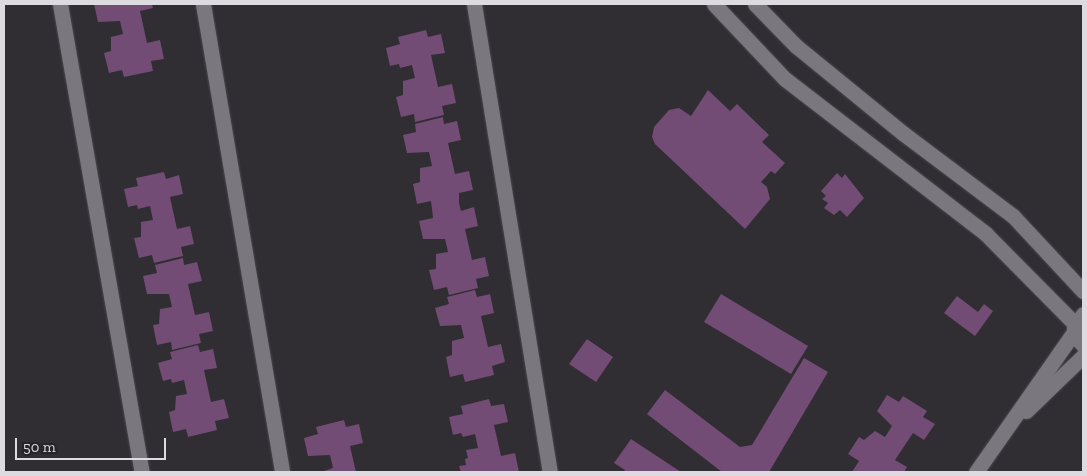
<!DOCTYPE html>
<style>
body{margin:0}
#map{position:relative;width:1087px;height:476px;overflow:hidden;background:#302d33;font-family:"Zilla Slab",serif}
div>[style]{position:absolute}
.building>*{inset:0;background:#724c75}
.roads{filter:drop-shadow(0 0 1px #4b484e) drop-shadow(0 0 1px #4b484e)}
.minor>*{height:15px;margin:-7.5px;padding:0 7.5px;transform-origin:7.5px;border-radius:7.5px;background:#7b777e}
span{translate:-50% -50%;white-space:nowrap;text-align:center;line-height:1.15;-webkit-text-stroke:4px #272329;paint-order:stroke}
.frame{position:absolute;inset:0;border:5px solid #dddbdf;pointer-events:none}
.scale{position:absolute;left:15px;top:438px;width:151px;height:22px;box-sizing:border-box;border:2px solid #dddbdf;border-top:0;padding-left:6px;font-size:15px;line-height:18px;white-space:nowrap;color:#dddbdf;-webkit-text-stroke:4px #272329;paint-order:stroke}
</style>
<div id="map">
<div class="building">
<i style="clip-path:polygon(94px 4px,152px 4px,153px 8px,140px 11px,147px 43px,160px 40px,164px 59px,151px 61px,153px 71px,124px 77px,122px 70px,109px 73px,104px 53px,111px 51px,111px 37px,123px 34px,120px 21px,98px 22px)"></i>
<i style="clip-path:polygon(426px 30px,428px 37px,441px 34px,445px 53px,431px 55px,438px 87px,452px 84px,456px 103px,442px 106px,444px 115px,415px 122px,414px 114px,401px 117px,396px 97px,403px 95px,403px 81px,415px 78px,412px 65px,400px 68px,399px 64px,390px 66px,386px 48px,400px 44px,398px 37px)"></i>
<i style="clip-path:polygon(708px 90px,730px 111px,737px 104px,769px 135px,762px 142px,785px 163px,775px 174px,771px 171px,761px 182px,767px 187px,770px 199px,745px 229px,655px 144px,652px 137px,654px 127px,669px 110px,679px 108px,691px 116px)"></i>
<i style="clip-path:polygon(443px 117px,444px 124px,457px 121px,461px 140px,448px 143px,455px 174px,469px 171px,473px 190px,459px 193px,459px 203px,461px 211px,474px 207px,478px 226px,465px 229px,472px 260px,485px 257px,489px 276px,476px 279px,478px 288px,449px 295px,447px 287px,434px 290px,429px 270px,436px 269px,436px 254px,448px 252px,445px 239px,423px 239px,419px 221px,433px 218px,432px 209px,431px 201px,417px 204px,413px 184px,420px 182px,420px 168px,432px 166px,429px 152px,407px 153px,403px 135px,416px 132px,415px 124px)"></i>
<i style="clip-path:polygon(164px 172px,166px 179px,179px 175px,183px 194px,170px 197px,177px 229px,190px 226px,194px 244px,181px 247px,183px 256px,154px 263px,152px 255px,139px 258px,134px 238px,141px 237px,141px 222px,153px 220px,150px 206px,138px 209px,137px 205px,128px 207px,124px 189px,138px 186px,136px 178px)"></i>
<i style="clip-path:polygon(837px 173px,842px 178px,845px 174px,864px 198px,847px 217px,840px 210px,834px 215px,824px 208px,828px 203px,822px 199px,826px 196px,821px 191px)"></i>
<i style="clip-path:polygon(183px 258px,184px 265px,197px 262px,202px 281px,188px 284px,195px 315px,209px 312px,213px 331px,199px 334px,201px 343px,172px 350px,171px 342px,157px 345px,153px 325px,159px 324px,160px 309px,172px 307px,169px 294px,147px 294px,143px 276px,157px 273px,155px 265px)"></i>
<i style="clip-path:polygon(475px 290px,477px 297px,490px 294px,494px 313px,481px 316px,488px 347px,501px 344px,505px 362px,492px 366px,494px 375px,465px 382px,463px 374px,450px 377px,446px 357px,452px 355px,452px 341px,464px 338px,461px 325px,440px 326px,435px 308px,449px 304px,447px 297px)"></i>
<i style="clip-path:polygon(721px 294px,808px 346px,791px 374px,704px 322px)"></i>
<i style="clip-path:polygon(957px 296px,978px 312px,984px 304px,993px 311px,975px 336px,944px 313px)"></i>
<i style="clip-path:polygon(587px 339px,613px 357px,596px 382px,569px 364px)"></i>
<i style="clip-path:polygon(198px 345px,200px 352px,213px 349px,217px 368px,204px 370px,211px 402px,224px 399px,229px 418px,215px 421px,217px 430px,188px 437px,186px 429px,173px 432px,169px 412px,175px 410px,176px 396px,187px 394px,184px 380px,172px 383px,171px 379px,163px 381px,158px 363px,172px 359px,170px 352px)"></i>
<i style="clip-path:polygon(804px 358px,828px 372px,769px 472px,722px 472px,647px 414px,665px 390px,740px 447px,752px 445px)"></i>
<i style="clip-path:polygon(887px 395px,899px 402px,903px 396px,927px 411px,923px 417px,935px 424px,924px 440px,913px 433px,895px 460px,907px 467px,904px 472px,852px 472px,859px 461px,848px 454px,859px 437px,864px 440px,875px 431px,885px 437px,892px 426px,877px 411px)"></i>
<i style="clip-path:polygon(489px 399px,491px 406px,504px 404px,508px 422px,494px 425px,501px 456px,515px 453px,519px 472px,461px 472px,459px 466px,466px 465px,465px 459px,468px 458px,466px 450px,478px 448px,475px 434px,463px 437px,461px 433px,453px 435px,449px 417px,463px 414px,461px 406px)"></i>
<i style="clip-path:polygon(344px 420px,346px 427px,359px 424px,363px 443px,350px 446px,356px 472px,321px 472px,333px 468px,330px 455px,308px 456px,304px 438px,318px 434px,316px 427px)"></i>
<i style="clip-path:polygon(631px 439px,681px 472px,623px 472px,625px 470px,614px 463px)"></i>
</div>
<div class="roads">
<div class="minor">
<i style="left:60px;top:4px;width:475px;rotate:80.1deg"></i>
<i style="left:203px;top:4px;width:475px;rotate:80.4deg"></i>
<i style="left:474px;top:4px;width:474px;rotate:80.8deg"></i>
<i style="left:714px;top:4px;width:103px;rotate:46.6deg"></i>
<i style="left:785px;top:79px;width:254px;rotate:37.6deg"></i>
<i style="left:986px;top:234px;width:127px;rotate:45.3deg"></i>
<i style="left:755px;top:4px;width:59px;rotate:45.7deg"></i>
<i style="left:796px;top:46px;width:139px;rotate:39.2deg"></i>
<i style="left:904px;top:134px;width:136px;rotate:37deg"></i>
<i style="left:1013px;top:216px;width:103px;rotate:47deg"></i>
<i style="left:1083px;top:314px;width:17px;rotate:123deg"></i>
<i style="left:1074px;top:328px;width:9px;rotate:77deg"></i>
<i style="left:1076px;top:337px;width:11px;rotate:49deg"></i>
<i style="left:1026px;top:411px;width:79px;rotate:-44deg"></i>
<i style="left:976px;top:472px;width:171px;rotate:-55deg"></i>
</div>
</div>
<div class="frame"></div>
<div class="scale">50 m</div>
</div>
